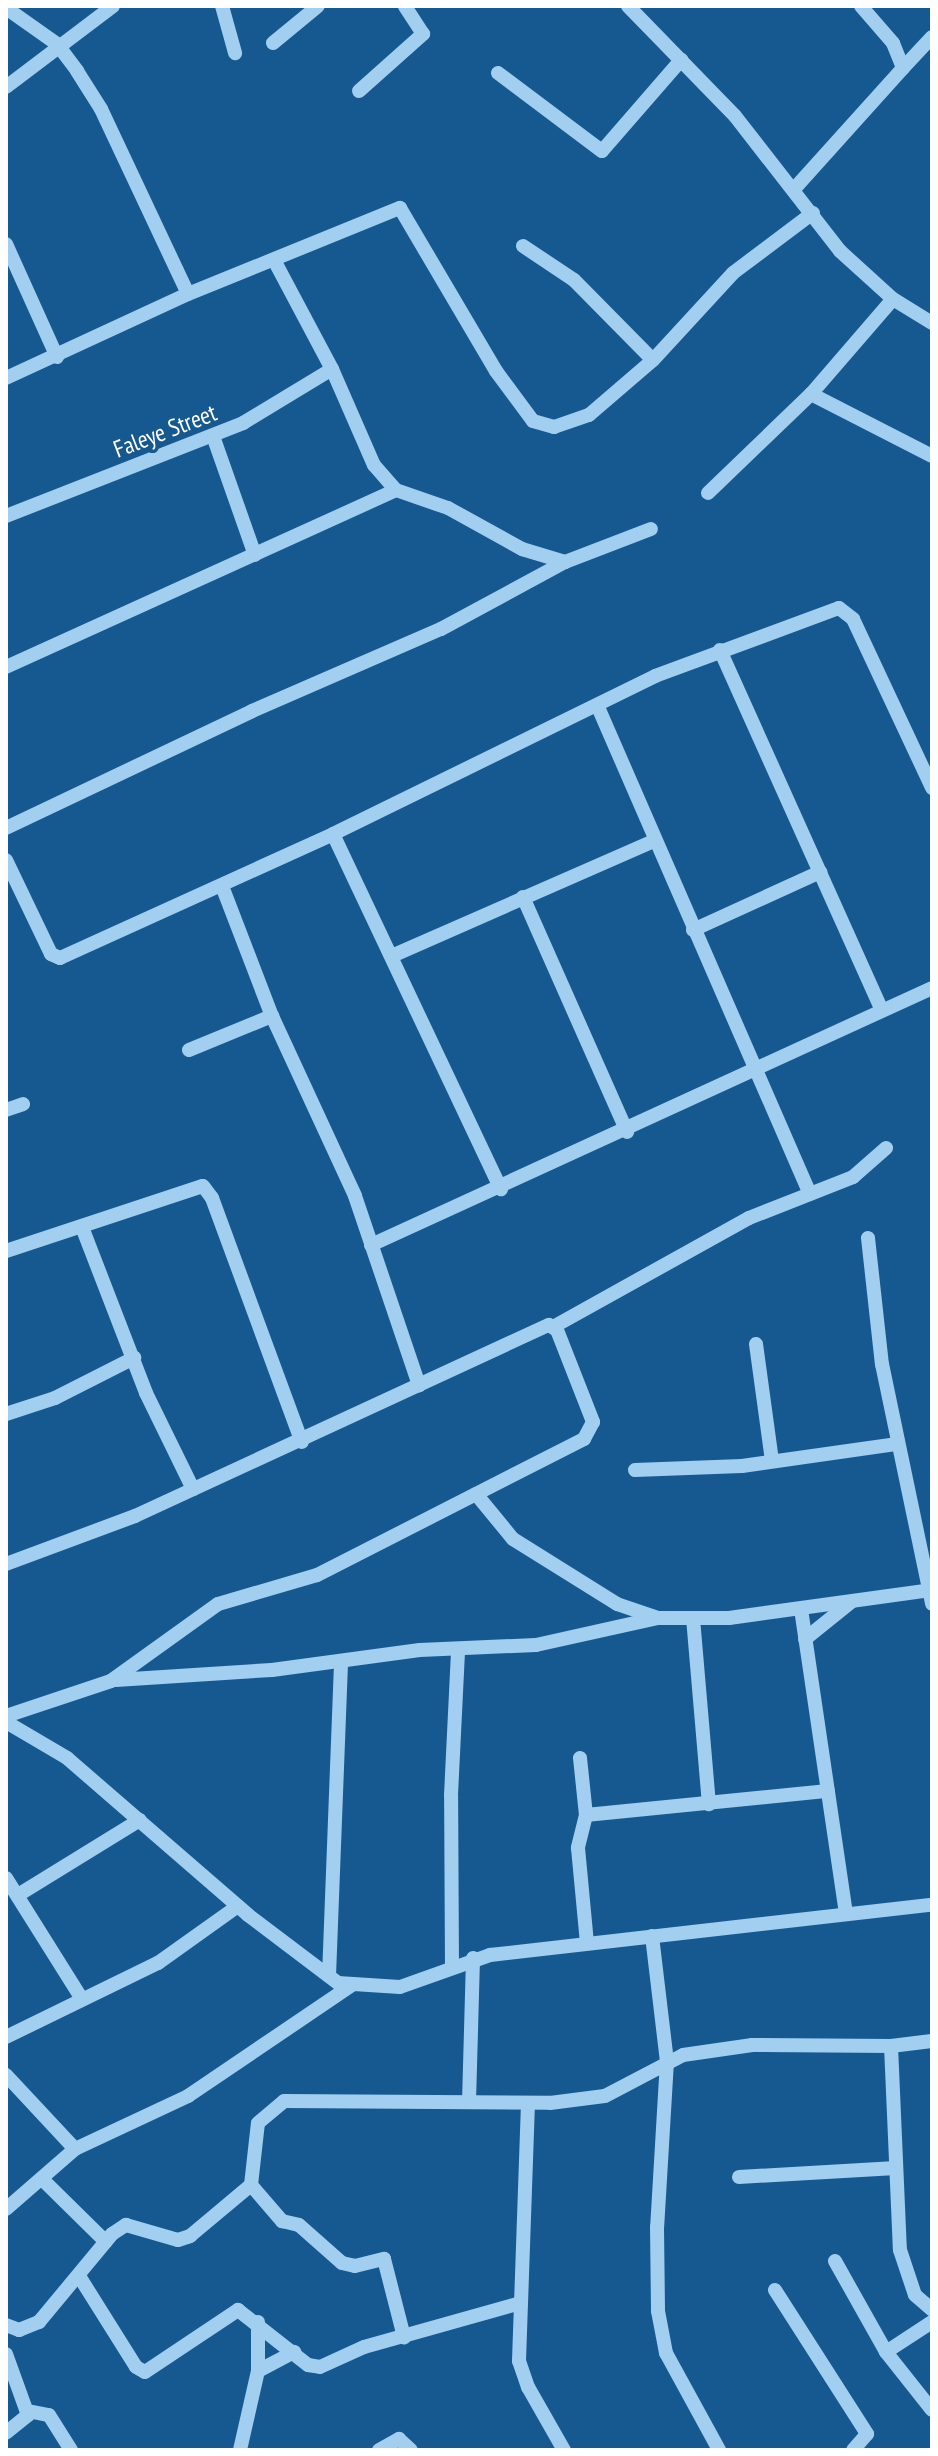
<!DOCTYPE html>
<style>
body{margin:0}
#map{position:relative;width:938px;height:2456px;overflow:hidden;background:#165990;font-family:"PT Sans Narrow",sans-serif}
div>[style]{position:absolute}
.minor>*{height:14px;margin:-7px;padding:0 7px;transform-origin:7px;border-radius:7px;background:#a2cef0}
span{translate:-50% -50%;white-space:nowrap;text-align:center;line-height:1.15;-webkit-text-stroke:7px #165990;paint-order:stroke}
.street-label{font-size:24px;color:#fff}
.frame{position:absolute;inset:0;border:8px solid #fff;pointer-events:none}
</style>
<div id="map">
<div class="minor">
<i style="left:222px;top:6px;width:49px;rotate:74.5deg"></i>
<i style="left:628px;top:6px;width:153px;rotate:45.8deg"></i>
<i style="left:735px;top:116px;width:171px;rotate:52.1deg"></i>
<i style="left:840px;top:251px;width:72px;rotate:42.2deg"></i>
<i style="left:893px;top:299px;width:46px;rotate:31.6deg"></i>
<i style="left:6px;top:8px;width:62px;rotate:35.2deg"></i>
<i style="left:57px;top:44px;width:34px;rotate:53deg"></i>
<i style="left:77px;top:71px;width:45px;rotate:57.7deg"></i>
<i style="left:101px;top:109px;width:204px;rotate:64.8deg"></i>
<i style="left:273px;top:43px;width:58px;rotate:-39.4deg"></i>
<i style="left:903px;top:68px;width:42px;rotate:-46.9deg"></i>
<i style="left:498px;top:73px;width:130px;rotate:36.9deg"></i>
<i style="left:602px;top:151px;width:121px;rotate:-49deg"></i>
<i style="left:6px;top:87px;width:134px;rotate:-37.1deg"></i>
<i style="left:359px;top:91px;width:86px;rotate:-41.7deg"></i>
<i style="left:423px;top:34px;width:33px;rotate:-123deg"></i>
<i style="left:795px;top:188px;width:161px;rotate:-48deg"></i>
<i style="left:903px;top:68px;width:27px;rotate:-112deg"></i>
<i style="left:893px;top:43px;width:49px;rotate:-130.9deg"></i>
<i style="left:6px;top:244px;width:124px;rotate:65.7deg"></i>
<i style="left:523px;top:246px;width:61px;rotate:33.7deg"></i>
<i style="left:574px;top:280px;width:112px;rotate:45.4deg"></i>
<i style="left:274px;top:260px;width:123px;rotate:62deg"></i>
<i style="left:332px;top:369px;width:105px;rotate:66.4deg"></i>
<i style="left:374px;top:465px;width:33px;rotate:49deg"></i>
<i style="left:396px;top:490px;width:55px;rotate:19.1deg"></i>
<i style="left:448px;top:508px;width:85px;rotate:29deg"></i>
<i style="left:522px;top:549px;width:45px;rotate:16.8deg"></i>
<i style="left:565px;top:562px;width:92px;rotate:-21deg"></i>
<i style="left:6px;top:378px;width:200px;rotate:-24.8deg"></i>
<i style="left:188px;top:294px;width:229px;rotate:-22.1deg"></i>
<i style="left:400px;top:208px;width:189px;rotate:59.5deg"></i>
<i style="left:496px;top:371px;width:62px;rotate:53.5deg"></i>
<i style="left:533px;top:421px;width:22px;rotate:16deg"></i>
<i style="left:554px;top:427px;width:37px;rotate:-19deg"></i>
<i style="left:589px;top:415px;width:84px;rotate:-40.7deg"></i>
<i style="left:653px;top:360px;width:118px;rotate:-47.4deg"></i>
<i style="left:733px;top:273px;width:100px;rotate:-36.9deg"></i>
<i style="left:811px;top:394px;width:136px;rotate:27.1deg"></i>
<i style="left:213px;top:436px;width:126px;rotate:70.6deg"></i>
<i style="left:708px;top:493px;width:143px;rotate:-43.9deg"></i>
<i style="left:811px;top:394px;width:125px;rotate:-49.2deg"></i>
<i style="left:6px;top:516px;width:255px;rotate:-21.4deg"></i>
<i style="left:243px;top:423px;width:104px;rotate:-31.2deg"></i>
<i style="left:720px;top:650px;width:395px;rotate:65.8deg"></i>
<i style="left:6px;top:667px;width:428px;rotate:-24.4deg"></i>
<i style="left:598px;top:707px;width:531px;rotate:66.48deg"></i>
<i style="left:6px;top:828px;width:272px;rotate:-25.4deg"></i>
<i style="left:252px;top:711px;width:206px;rotate:-23.5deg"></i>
<i style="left:441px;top:629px;width:141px;rotate:-28.4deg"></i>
<i style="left:333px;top:834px;width:393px;rotate:64.7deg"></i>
<i style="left:6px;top:860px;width:104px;rotate:64.4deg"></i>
<i style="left:51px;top:954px;width:10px;rotate:24deg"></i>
<i style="left:60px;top:958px;width:300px;rotate:-24.4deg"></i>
<i style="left:333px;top:834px;width:359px;rotate:-26.1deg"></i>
<i style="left:655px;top:676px;width:196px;rotate:-20.3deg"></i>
<i style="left:839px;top:608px;width:18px;rotate:38deg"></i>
<i style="left:853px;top:619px;width:187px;rotate:64.9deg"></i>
<i style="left:222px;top:886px;width:139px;rotate:69deg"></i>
<i style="left:272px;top:1016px;width:198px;rotate:65.2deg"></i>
<i style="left:355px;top:1196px;width:200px;rotate:71.3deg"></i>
<i style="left:523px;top:897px;width:257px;rotate:66.1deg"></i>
<i style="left:693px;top:930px;width:140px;rotate:-24.5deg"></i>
<i style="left:394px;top:955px;width:284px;rotate:-23.7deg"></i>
<i style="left:189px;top:1050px;width:90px;rotate:-22.3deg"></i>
<i style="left:6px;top:1110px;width:18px;rotate:-19deg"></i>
<i style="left:82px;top:1227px;width:178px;rotate:68.9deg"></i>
<i style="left:146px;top:1393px;width:107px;rotate:63.9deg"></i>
<i style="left:868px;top:1238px;width:127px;rotate:83.7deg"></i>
<i style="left:882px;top:1364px;width:245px;rotate:78.2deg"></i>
<i style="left:371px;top:1245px;width:617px;rotate:-24.61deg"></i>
<i style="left:6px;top:1251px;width:207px;rotate:-18.3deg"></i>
<i style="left:203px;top:1186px;width:15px;rotate:53deg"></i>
<i style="left:212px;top:1198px;width:260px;rotate:69.8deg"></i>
<i style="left:553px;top:1327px;width:224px;rotate:-29.1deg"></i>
<i style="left:749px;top:1218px;width:112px;rotate:-21.5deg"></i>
<i style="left:853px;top:1177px;width:44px;rotate:-41.3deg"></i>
<i style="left:756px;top:1344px;width:118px;rotate:82.2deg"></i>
<i style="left:6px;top:1414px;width:52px;rotate:-18.1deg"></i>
<i style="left:55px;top:1398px;width:89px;rotate:-26.9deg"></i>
<i style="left:635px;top:1470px;width:107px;rotate:-2.1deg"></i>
<i style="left:742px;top:1466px;width:157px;rotate:-8.1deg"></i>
<i style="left:476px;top:1494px;width:58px;rotate:50.6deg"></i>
<i style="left:513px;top:1539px;width:123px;rotate:32deg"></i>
<i style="left:617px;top:1604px;width:43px;rotate:18.9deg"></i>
<i style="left:658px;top:1618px;width:71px"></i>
<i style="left:729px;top:1618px;width:205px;rotate:-7.9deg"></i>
<i style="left:6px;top:1564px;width:138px;rotate:-20.4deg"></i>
<i style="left:135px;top:1516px;width:456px;rotate:-24.8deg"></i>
<i style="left:549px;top:1325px;width:9px;rotate:32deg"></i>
<i style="left:557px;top:1330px;width:99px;rotate:68.6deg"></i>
<i style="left:593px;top:1422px;width:19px;rotate:118deg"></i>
<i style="left:584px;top:1439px;width:300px;rotate:153deg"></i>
<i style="left:317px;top:1575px;width:103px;rotate:163.7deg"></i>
<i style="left:218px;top:1604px;width:132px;rotate:144.3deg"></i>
<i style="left:111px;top:1681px;width:111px;rotate:161.6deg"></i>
<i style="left:801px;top:1609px;width:308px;rotate:81.6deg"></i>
<i style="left:693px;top:1618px;width:187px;rotate:85.1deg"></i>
<i style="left:805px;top:1639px;width:59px;rotate:-38.8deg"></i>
<i style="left:116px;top:1680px;width:156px;rotate:-3.7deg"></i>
<i style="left:272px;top:1670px;width:149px;rotate:-7.7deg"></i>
<i style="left:420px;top:1650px;width:116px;rotate:-2.5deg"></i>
<i style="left:536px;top:1645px;width:125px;rotate:-12.5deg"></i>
<i style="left:6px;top:1722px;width:71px;rotate:30.5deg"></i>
<i style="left:67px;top:1758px;width:240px;rotate:40.9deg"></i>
<i style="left:248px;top:1915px;width:113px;rotate:37.1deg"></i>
<i style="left:338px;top:1983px;width:62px;rotate:3.7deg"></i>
<i style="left:400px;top:1987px;width:96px;rotate:-19.6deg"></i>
<i style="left:490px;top:1955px;width:445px;rotate:-6.5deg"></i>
<i style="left:580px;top:1758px;width:57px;rotate:84deg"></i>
<i style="left:586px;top:1815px;width:34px;rotate:104deg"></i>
<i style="left:578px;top:1848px;width:96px;rotate:84.6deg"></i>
<i style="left:586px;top:1815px;width:243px;rotate:-5.7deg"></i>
<i style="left:6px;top:1878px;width:143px;rotate:57.9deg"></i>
<i style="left:18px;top:1895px;width:143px;rotate:-31.6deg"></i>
<i style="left:652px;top:1936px;width:126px;rotate:83.2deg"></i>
<i style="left:667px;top:2061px;width:166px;rotate:93.4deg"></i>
<i style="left:657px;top:2227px;width:84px;rotate:89.3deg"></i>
<i style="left:658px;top:2311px;width:43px;rotate:79.2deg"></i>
<i style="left:666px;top:2353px;width:111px;rotate:61.3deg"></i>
<i style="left:452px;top:1967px;width:172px;rotate:-90.3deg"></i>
<i style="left:451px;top:1795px;width:144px;rotate:-87.2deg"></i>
<i style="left:329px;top:1976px;width:314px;rotate:-87.8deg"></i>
<i style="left:6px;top:2037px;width:169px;rotate:-26deg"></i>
<i style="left:158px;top:1963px;width:98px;rotate:-35.5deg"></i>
<i style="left:891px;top:2046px;width:204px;rotate:87.5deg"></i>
<i style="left:900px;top:2250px;width:47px;rotate:71.6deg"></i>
<i style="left:915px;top:2295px;width:23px;rotate:41deg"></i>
<i style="left:6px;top:2075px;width:101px;rotate:47deg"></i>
<i style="left:469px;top:2102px;width:144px;rotate:-88.4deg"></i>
<i style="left:528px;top:2103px;width:258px;rotate:92deg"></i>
<i style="left:519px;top:2361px;width:28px;rotate:71deg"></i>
<i style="left:528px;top:2387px;width:73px;rotate:60.3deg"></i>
<i style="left:739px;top:2177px;width:157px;rotate:-3.3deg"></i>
<i style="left:43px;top:2180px;width:88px;rotate:44.5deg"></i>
<i style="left:251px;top:2185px;width:48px;rotate:49.3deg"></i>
<i style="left:282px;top:2221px;width:17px;rotate:13deg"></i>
<i style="left:299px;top:2225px;width:57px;rotate:41.5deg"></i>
<i style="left:342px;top:2263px;width:13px;rotate:13deg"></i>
<i style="left:355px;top:2266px;width:30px;rotate:-14deg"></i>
<i style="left:384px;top:2259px;width:81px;rotate:75.6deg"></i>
<i style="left:6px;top:2209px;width:91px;rotate:-41deg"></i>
<i style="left:75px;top:2149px;width:125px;rotate:-25.1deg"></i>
<i style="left:188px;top:2096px;width:198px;rotate:-34.1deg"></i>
<i style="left:835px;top:2261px;width:104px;rotate:60.7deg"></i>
<i style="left:886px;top:2352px;width:74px;rotate:51.6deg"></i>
<i style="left:79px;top:2276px;width:107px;rotate:57.9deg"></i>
<i style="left:136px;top:2367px;width:10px;rotate:29deg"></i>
<i style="left:145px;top:2372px;width:112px;rotate:-33.7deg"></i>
<i style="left:238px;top:2310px;width:89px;rotate:38.2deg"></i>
<i style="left:308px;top:2365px;width:12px;rotate:9deg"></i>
<i style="left:320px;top:2367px;width:48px;rotate:-24.4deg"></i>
<i style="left:364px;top:2347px;width:163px;rotate:-15.7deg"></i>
<i style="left:775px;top:2290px;width:171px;rotate:57.4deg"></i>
<i style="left:867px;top:2434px;width:21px;rotate:131deg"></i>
<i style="left:6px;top:2325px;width:14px;rotate:21deg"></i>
<i style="left:19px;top:2330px;width:22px;rotate:-22deg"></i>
<i style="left:39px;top:2322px;width:114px;rotate:-50.3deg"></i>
<i style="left:112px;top:2234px;width:17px;rotate:-33deg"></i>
<i style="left:126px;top:2225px;width:54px;rotate:16.1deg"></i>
<i style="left:178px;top:2240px;width:13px;rotate:-18deg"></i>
<i style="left:190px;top:2236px;width:80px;rotate:-39.9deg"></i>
<i style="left:251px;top:2185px;width:62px;rotate:-83.6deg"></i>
<i style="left:258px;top:2123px;width:34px;rotate:-40deg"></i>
<i style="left:284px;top:2101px;width:266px;rotate:0.4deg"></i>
<i style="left:550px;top:2103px;width:55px;rotate:-7.3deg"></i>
<i style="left:605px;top:2096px;width:88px;rotate:-27.7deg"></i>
<i style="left:683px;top:2055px;width:70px;rotate:-8.2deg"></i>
<i style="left:752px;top:2045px;width:139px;rotate:0.4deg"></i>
<i style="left:891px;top:2046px;width:41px;rotate:-7deg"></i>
<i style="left:886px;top:2352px;width:55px;rotate:-33.1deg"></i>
<i style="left:6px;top:2354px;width:65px;rotate:70.2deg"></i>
<i style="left:28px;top:2415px;width:28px;rotate:141deg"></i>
<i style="left:258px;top:2371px;width:41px;rotate:-27.8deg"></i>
<i style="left:28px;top:2411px;width:21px;rotate:11deg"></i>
<i style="left:49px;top:2415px;width:41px;rotate:57.8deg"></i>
<i style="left:240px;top:2450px;width:81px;rotate:-77.2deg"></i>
<i style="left:258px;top:2371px;width:49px;rotate:-90deg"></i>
<i style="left:379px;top:2450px;width:23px;rotate:-29deg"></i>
<i style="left:399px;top:2439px;width:16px;rotate:43deg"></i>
</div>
<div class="street-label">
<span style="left:165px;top:431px;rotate:-21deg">Faleye Street</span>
</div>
<div class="frame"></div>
</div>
